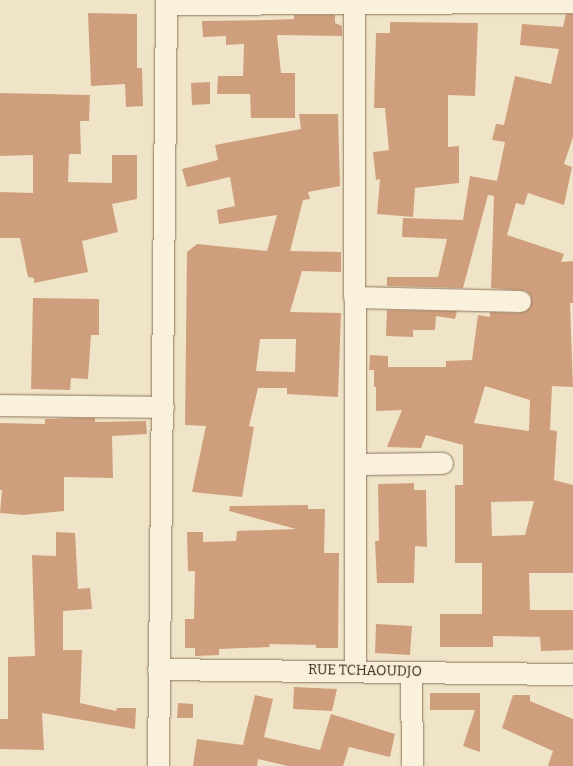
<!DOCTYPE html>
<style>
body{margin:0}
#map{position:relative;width:573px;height:766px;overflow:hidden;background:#f0e4c8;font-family:Bitter,serif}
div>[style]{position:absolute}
.building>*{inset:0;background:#cf9f7d}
.roads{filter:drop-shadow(0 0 1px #8d765c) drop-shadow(0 0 1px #8d765c)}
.street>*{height:21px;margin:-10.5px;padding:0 10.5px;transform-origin:10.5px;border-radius:10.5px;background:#faf1dc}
span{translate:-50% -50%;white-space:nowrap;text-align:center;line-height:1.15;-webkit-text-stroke:3.5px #f7eed8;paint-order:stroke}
.street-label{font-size:14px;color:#3d2e20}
</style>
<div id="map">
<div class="building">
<i style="clip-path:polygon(88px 13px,137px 14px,137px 68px,142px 68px,143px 106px,126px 107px,125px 84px,91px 86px)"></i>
<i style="clip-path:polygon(evenodd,566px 14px,573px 14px,573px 137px,564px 164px,572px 167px,564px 205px,528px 193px,524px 205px,516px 203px,507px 235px,564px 254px,561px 262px,573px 261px,573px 303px,570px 303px,573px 387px,552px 386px,550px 430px,557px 431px,554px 480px,573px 485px,573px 573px,529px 573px,530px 610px,573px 610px,573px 650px,541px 651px,540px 637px,493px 636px,493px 647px,440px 647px,440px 614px,482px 614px,482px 563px,455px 563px,455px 485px,463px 485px,463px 445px,426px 435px,421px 448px,387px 447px,402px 410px,376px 411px,376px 387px,374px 387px,374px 370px,369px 370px,370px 355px,388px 356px,388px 367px,446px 367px,446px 361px,472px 360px,478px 315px,490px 317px,490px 312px,520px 313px,530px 307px,531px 296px,526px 291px,491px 288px,494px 196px,488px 195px,463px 288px,387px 286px,387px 277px,438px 277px,447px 239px,402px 237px,403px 218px,463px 220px,470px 176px,497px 181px,505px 142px,492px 140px,496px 124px,504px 125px,515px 76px,551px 84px,559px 49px,520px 45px,522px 24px,563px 27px,566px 14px,485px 386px,530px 400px,529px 431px,474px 423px,485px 386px,566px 14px,534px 501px,525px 535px,492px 536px,491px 502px,534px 501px)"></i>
<i style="clip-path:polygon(294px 15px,335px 15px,335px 23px,342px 26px,342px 36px,277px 35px,281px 73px,295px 73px,295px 118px,251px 118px,250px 94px,217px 94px,218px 76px,243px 76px,244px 44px,226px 45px,226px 36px,203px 37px,202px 21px,269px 20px,294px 19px)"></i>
<i style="clip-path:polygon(390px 22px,478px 23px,475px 96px,448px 95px,448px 147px,459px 146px,459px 183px,415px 188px,413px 217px,377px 214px,380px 179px,376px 180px,373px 152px,389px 150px,385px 108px,374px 108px,376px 33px,390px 33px)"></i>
<i style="clip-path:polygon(210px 82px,210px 104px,192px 105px,191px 83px)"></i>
<i style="clip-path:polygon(0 93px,90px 95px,89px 121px,80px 121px,81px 154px,69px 154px,68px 182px,112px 183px,112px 155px,137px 155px,137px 199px,112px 204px,118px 232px,82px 241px,88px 272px,34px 283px,34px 278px,28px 277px,20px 238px,0 238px,0 192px,33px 193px,33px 155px,0 156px)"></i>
<i style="clip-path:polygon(evenodd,299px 114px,338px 114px,340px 186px,308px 192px,310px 199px,303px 200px,290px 251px,341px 252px,341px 272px,302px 271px,290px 312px,341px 313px,338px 397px,287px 394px,287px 388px,258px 388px,249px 426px,254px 427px,242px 497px,192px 492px,206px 426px,185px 425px,187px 252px,197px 244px,267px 251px,277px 215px,219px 224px,217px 210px,235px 206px,230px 177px,187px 187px,182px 169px,218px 160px,215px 145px,301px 129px,299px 114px,260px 339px,296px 339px,295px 372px,256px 371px,260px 339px)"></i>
<i style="clip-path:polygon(33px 298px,99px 299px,99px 335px,91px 335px,88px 379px,71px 378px,70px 390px,31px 389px)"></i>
<i style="clip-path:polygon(387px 310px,457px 311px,455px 319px,436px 316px,435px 330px,413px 330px,413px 337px,386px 336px)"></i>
<i style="clip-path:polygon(74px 418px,95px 418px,95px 422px,146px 421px,147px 434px,112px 436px,113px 478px,64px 477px,64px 511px,23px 515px,0 513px,2px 490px,0 490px,0 423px,45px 424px,45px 419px)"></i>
<i style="clip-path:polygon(414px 483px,414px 490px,426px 490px,427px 547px,415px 546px,414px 583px,377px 583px,375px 541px,379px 541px,378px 484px)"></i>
<i style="clip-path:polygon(308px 505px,308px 509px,325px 509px,324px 553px,339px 553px,338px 648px,316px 648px,316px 645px,269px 644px,270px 647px,219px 649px,219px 655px,195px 656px,195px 648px,185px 648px,185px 619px,194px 619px,195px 571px,188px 571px,187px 532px,203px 532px,203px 542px,236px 541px,237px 531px,296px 529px,229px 511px,230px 506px)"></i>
<i style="clip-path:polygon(56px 532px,75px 533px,78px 589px,90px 588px,92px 609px,63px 611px,63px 650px,82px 650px,80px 703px,116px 711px,117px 708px,136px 708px,135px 729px,42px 713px,44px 750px,0 749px,0 719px,8px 719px,8px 657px,35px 656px,32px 555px,56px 556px)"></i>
<i style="clip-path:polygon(376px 624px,412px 626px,410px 655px,375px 653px)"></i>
<i style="clip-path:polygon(294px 687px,337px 689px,332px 711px,293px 709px)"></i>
<i style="clip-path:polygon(430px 693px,480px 693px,480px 752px,463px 746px,475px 710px,430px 710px)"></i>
<i style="clip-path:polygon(255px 695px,273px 699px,264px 737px,320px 750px,331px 714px,395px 734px,390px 757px,349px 747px,343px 766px,288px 766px,258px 759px,257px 766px,193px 766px,197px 739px,243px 745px)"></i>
<i style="clip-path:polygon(513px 695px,530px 695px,530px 701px,573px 719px,573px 766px,548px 766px,553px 751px,502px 728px)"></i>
<i style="clip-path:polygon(178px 703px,193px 704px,193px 718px,177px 718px)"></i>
</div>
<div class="roads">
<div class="street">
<i style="left:354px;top:2px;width:462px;rotate:89.9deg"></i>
<i style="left:166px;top:4px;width:407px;rotate:-0.3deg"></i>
<i style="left:354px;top:297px;width:166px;rotate:1.4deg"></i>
<i style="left:0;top:405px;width:163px;rotate:0.7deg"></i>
<i style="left:158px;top:669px;width:415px;rotate:0.7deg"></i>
<i style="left:355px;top:671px;width:207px;rotate:-90deg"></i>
<i style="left:355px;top:464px;width:87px;rotate:-0.7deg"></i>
<i style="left:411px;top:672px;width:94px;rotate:89.4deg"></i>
<i style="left:158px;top:766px;width:766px;rotate:-89.4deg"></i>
</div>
</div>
<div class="street-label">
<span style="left:365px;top:671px;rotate:1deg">RUE TCHAOUDJO</span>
</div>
</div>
